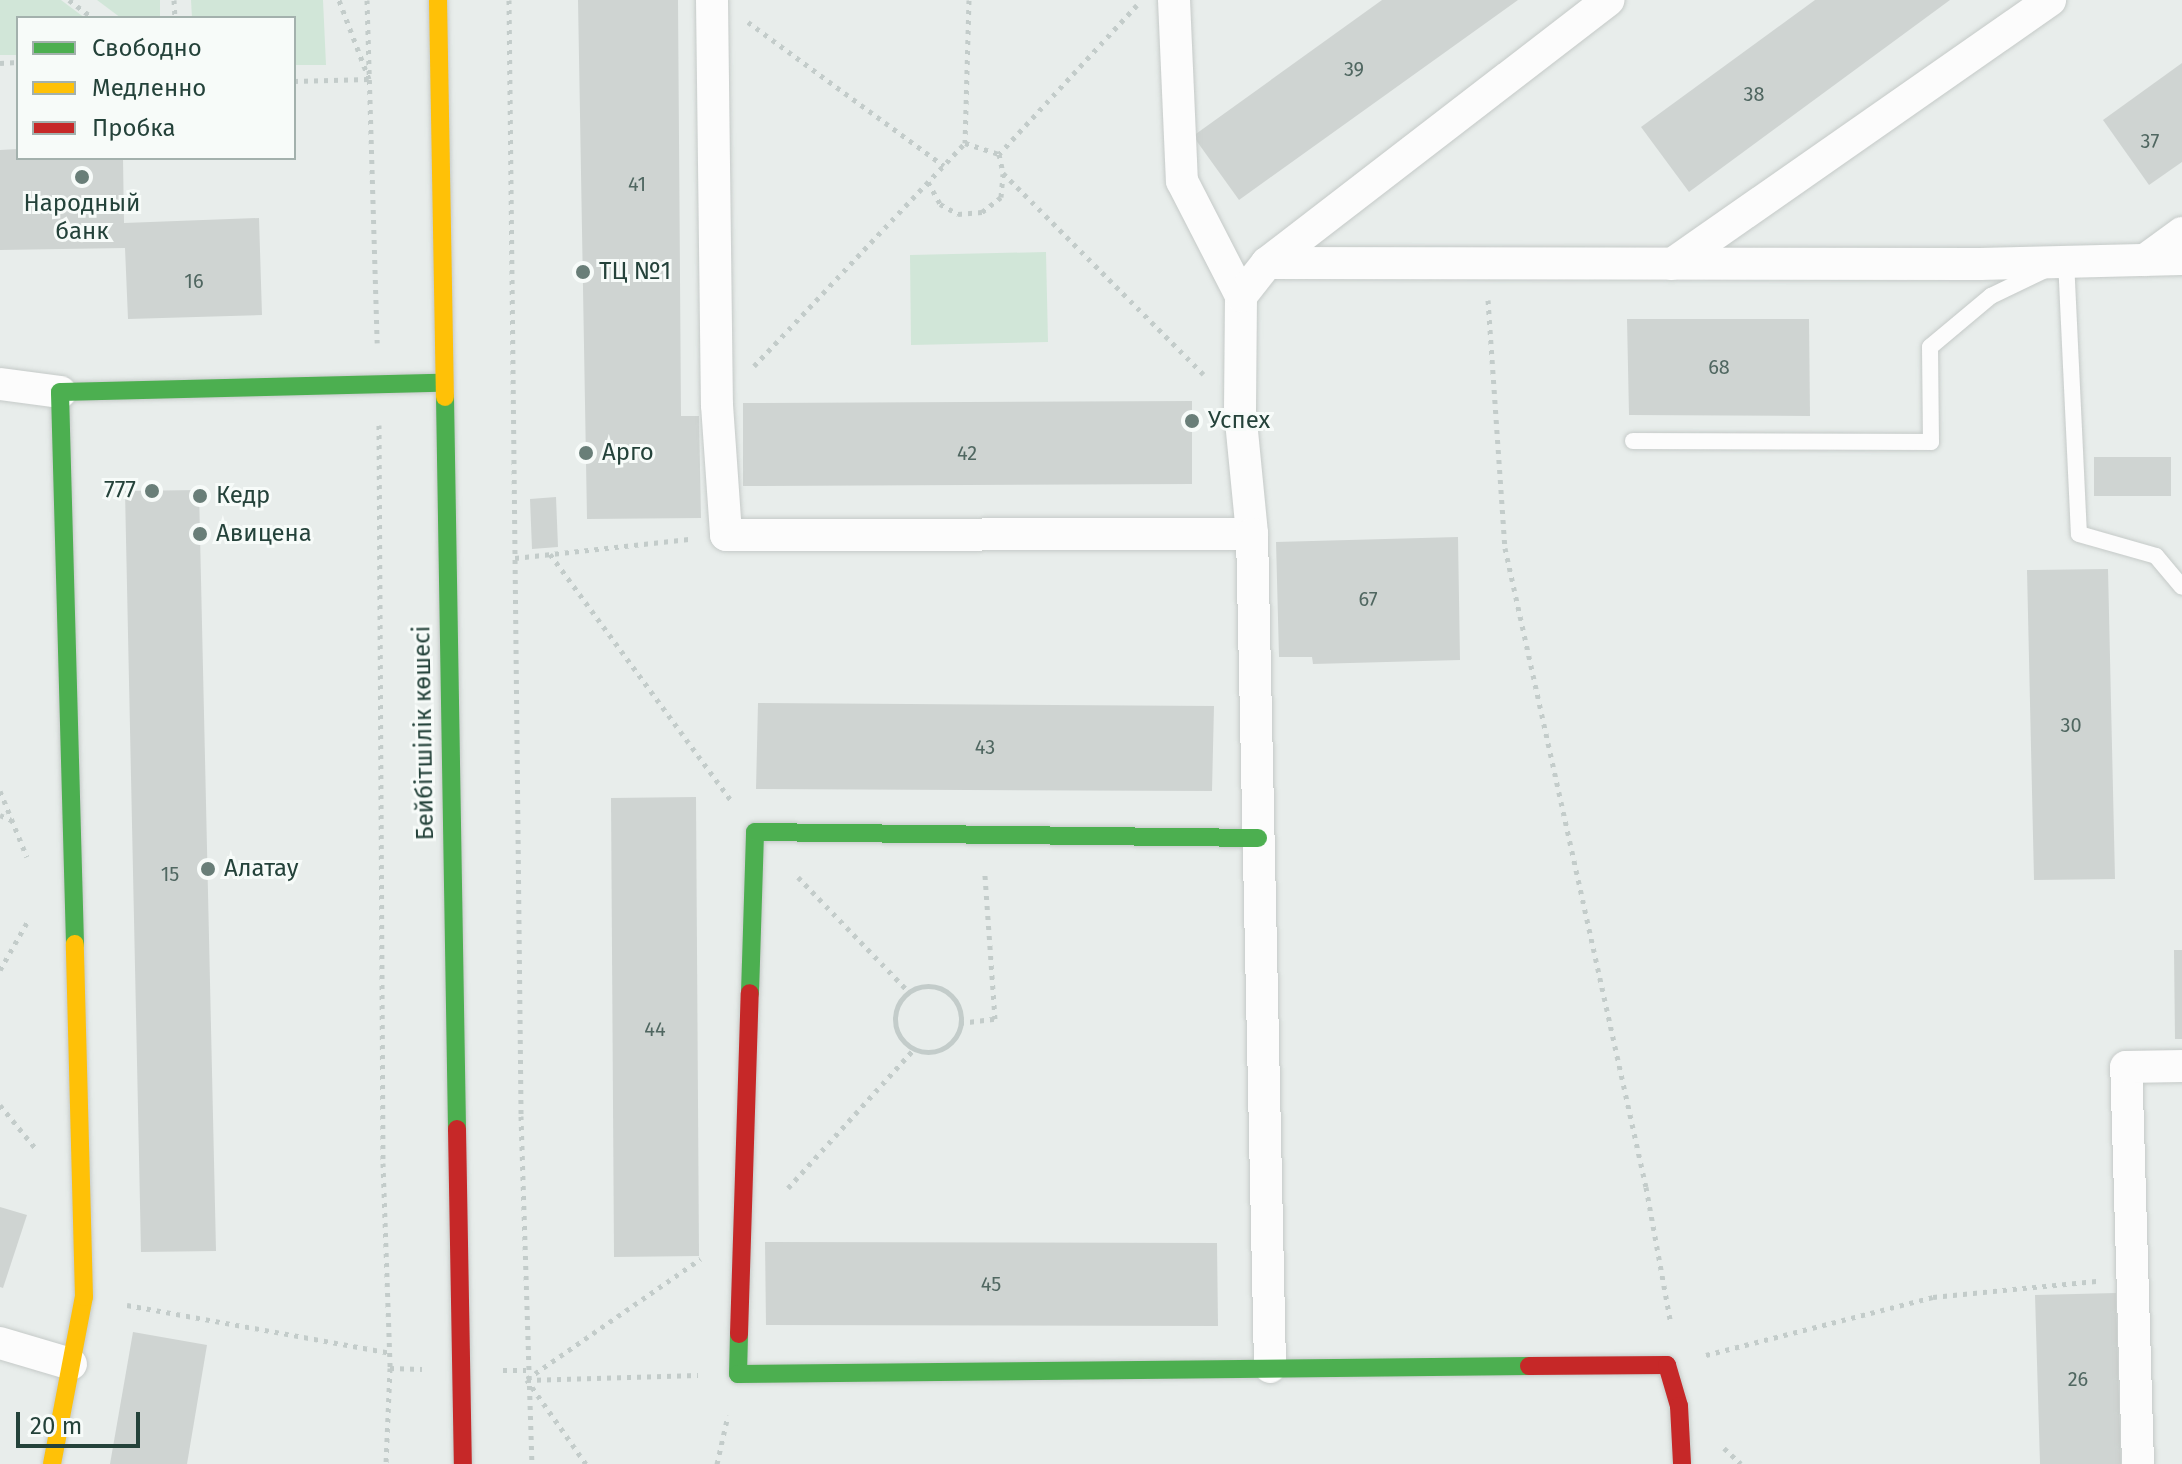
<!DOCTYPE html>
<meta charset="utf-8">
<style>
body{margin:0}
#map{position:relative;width:2182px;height:1464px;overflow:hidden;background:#e8edeb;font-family:"Fira Sans",sans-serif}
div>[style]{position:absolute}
.green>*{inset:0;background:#d1e6d8}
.building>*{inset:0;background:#cfd4d2}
.path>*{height:5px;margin-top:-2.5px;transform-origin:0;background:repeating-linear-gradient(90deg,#c3ccca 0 4px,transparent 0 10px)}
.path>.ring{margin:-2.5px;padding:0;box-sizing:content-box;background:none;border:5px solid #c3ccca;border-radius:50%}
.roads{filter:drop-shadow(0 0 2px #c5cac8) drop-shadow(0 0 2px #c5cac8)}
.lane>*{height:16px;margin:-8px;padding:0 8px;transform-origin:8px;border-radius:8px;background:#fcfcfc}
.street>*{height:32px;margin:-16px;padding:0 16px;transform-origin:16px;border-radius:16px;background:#fcfcfc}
.fast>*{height:18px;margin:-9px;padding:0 9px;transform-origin:9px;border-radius:9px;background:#4caf50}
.slow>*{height:18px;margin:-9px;padding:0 9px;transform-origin:9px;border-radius:9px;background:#ffc107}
.jam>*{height:18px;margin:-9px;padding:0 9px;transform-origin:9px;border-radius:9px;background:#c62828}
.dots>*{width:22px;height:22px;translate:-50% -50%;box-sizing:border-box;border:4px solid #f7fbf9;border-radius:50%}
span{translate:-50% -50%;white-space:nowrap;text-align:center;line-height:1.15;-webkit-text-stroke:6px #f7fbf9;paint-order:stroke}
.number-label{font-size:20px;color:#506761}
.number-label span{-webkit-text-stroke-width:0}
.poi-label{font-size:24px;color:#24423a}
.left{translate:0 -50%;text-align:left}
.right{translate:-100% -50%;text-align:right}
.street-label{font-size:24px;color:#24423a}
.legend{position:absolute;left:16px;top:16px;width:280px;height:144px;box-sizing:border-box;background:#f7fbf9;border:2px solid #a3b1ad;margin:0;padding:10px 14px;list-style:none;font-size:24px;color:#24423a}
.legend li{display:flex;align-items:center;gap:16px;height:40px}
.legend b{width:40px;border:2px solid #a3b1ad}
.scale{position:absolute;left:16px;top:1412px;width:124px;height:36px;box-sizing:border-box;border:4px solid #24423a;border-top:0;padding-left:10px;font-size:24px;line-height:28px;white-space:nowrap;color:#24423a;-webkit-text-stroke:6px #f7fbf9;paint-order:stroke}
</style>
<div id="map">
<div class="green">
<i style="clip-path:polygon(0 0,61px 0,85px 18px,18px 18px,18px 55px,0 55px)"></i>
<i style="clip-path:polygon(97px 0,160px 0,160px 18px,121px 18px)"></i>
<i style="clip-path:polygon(191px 0,323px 0,326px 65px,294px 65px,294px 18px,192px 18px)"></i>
<i style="clip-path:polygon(1046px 252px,1048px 342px,911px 345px,910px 255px)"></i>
</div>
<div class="building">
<i style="clip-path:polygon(578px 0,678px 0,681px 416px,699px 416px,701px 518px,587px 519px)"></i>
<i style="clip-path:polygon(1382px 0,1518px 0,1239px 200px,1193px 136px)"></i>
<i style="clip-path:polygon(1815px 0,1950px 0,1689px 192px,1641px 127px)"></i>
<i style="clip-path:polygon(2182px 63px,2182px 162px,2149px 185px,2103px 120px)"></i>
<i style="clip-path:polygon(18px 149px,18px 158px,123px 158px,124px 223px,259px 218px,262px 315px,128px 319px,125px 248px,0 250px,0 150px)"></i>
<i style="clip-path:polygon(1627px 319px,1809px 319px,1810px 416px,1629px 415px)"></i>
<i style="clip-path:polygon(1192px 401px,1192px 484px,743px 486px,743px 403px)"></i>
<i style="clip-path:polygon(2094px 457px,2171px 457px,2171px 496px,2094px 496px)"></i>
<i style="clip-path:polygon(199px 490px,216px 1251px,141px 1252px,125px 491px)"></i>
<i style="clip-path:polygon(556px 497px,558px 547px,532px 549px,530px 499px)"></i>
<i style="clip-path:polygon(1458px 537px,1460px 660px,1313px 664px,1312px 657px,1279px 657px,1276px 542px)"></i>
<i style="clip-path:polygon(2108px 569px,2115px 879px,2034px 880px,2027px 570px)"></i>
<i style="clip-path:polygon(758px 703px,1214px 706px,1212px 791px,756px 789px)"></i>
<i style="clip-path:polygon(696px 797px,699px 1256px,614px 1257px,611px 798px)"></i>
<i style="clip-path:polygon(2174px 950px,2182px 950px,2182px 1039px,2175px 1039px)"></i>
<i style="clip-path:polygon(0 1207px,27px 1215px,3px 1288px,0 1287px)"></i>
<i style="clip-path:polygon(765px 1242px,1217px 1243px,1218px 1326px,766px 1325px)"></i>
<i style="clip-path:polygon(2116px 1293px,2121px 1464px,2040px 1464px,2035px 1295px)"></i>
<i style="clip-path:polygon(133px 1332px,207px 1345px,187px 1464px,110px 1464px)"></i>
</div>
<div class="path">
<i style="left:69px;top:0;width:30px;rotate:37deg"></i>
<i style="left:174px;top:0;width:18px;rotate:87deg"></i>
<i style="left:367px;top:0;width:343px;rotate:88.3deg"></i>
<i style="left:509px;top:0;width:1116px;rotate:89.38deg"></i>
<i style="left:521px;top:1116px;width:348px;rotate:88.2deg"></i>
<i style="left:969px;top:0;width:143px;rotate:91.6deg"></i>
<i style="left:965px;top:143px;width:36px;rotate:18deg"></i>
<i style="left:1137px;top:5px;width:203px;rotate:132.8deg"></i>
<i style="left:999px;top:154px;width:19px;rotate:78deg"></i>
<i style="left:1003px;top:173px;width:284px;rotate:45.1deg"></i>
<i style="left:748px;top:22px;width:243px;rotate:36.3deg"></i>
<i style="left:0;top:63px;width:18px;rotate:-3deg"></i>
<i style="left:294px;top:81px;width:75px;rotate:-1.5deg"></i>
<i style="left:369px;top:79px;width:85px;rotate:-110.8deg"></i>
<i style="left:928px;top:182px;width:25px;rotate:61deg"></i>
<i style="left:940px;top:204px;width:21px;rotate:29deg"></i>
<i style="left:958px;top:214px;width:24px;rotate:-5deg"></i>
<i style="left:982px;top:212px;width:24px;rotate:-38deg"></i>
<i style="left:1001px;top:197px;width:23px;rotate:-85deg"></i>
<i style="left:1488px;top:300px;width:249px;rotate:86.1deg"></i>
<i style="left:1505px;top:548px;width:654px;rotate:77.56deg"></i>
<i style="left:1646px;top:1187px;width:139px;rotate:79.7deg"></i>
<i style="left:754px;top:366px;width:307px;rotate:-46.6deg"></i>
<i style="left:379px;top:425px;width:738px;rotate:89.69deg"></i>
<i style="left:383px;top:1163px;width:205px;rotate:88deg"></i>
<i style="left:390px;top:1368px;width:96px;rotate:92.4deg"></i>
<i style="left:550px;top:554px;width:305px;rotate:53.7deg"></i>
<i style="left:515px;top:558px;width:175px;rotate:-6.2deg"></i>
<i style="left:0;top:791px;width:71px;rotate:67.8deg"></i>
<i style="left:0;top:815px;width:12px;rotate:24deg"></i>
<i style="left:798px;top:877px;width:158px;rotate:46deg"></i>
<i style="left:0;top:970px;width:59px;rotate:-60.4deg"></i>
<i class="ring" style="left:895px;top:986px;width:61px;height:61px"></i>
<i style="left:960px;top:1023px;width:35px;rotate:-7deg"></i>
<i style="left:995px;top:1019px;width:144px;rotate:-94deg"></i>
<i style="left:0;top:1105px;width:58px;rotate:50.6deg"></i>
<i style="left:788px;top:1188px;width:186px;rotate:-47.8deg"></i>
<i style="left:127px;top:1305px;width:267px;rotate:10.3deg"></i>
<i style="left:1706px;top:1355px;width:234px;rotate:-14.3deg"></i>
<i style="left:1933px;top:1297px;width:164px;rotate:-5.6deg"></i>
<i style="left:390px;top:1368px;width:32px;rotate:2deg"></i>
<i style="left:503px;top:1370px;width:23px"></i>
<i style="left:527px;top:1379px;width:211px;rotate:-34.7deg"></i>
<i style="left:1724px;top:1448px;width:23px;rotate:43deg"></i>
<i style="left:586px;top:1464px;width:103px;rotate:-125.1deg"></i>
<i style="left:527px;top:1380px;width:171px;rotate:-1.7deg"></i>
<i style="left:717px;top:1464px;width:50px;rotate:-77.3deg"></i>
</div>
<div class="roads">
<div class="lane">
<i style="left:2066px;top:260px;width:274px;rotate:87.3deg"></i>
<i style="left:2079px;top:534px;width:80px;rotate:15.9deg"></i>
<i style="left:2156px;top:556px;width:40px;rotate:50deg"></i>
<i style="left:1633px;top:441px;width:298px;rotate:0.2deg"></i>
<i style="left:1931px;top:442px;width:95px;rotate:-90.6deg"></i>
<i style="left:1930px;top:347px;width:80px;rotate:-39.9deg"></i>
<i style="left:1991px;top:296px;width:60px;rotate:-25.7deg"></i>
</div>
<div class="street">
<i style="left:712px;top:0;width:405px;rotate:89.3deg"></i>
<i style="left:717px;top:405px;width:130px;rotate:86deg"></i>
<i style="left:726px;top:535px;width:526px;rotate:-0.11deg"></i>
<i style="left:1174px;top:0;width:181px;rotate:87.5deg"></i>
<i style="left:1182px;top:181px;width:129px;rotate:62.8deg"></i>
<i style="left:1241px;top:296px;width:115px;rotate:90.5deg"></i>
<i style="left:1240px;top:411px;width:124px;rotate:84.4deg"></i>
<i style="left:1252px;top:534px;width:833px;rotate:88.76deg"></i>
<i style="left:2145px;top:260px;width:46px;rotate:-36.1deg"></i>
<i style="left:1267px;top:263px;width:431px;rotate:-37.6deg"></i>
<i style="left:1672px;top:264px;width:461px;rotate:-34.9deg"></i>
<i style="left:1241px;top:296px;width:42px;rotate:-51.8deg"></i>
<i style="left:1267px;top:263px;width:713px;rotate:0.08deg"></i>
<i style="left:1980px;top:264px;width:202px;rotate:-1.4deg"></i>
<i style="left:0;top:384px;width:61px;rotate:7.6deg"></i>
<i style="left:0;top:1343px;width:74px;rotate:16.5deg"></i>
<i style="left:2138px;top:1464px;width:397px;rotate:-91.7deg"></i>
<i style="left:2126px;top:1067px;width:56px;rotate:-1deg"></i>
</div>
<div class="fast">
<i style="left:445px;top:397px;width:732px;rotate:89.06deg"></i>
<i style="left:75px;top:944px;width:552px;rotate:-91.56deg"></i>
<i style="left:60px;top:392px;width:381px;rotate:-1.4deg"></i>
<i style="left:750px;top:993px;width:161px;rotate:-88.2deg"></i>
<i style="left:755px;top:832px;width:503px;rotate:0.68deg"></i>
<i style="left:739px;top:1334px;width:40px;rotate:91.4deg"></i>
<i style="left:738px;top:1374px;width:791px;rotate:-0.58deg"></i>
</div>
<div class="slow">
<i style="left:438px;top:0;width:397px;rotate:89deg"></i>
<i style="left:52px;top:1464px;width:170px;rotate:-79.2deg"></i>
<i style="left:84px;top:1297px;width:353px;rotate:-91.5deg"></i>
</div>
<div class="jam">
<i style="left:457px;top:1129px;width:335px;rotate:89deg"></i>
<i style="left:739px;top:1334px;width:341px;rotate:-88.2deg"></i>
<i style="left:1529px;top:1366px;width:138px;rotate:-0.4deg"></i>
<i style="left:1667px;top:1365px;width:43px;rotate:73.7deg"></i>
<i style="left:1679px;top:1406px;width:58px;rotate:87deg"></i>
</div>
</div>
<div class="dots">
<i style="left:82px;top:177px;background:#697e78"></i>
<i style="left:583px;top:272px;background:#697e78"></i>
<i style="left:1192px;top:421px;background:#697e78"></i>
<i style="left:586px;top:453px;background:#697e78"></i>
<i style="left:152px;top:491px;background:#697e78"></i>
<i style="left:200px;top:496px;background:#697e78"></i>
<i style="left:200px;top:534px;background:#697e78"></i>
<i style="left:208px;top:869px;background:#697e78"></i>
</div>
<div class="number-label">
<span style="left:1354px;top:69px">39</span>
<span style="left:1754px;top:94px">38</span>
<span style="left:2150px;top:141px">37</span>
<span style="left:637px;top:184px">41</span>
<span style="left:194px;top:281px">16</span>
<span style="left:1719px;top:367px">68</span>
<span style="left:967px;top:453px">42</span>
<span style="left:1368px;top:599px">67</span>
<span style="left:2071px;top:725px">30</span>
<span style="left:985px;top:747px">43</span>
<span style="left:170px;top:874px">15</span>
<span style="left:655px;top:1029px">44</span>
<span style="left:991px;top:1284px">45</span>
<span style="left:2078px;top:1379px">26</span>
</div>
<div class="poi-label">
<span style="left:82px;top:218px">Народный<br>банк</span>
<span class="left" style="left:599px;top:272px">ТЦ №1</span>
<span class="left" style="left:1208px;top:421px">Успех</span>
<span class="left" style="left:602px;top:453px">Арго</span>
<span class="right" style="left:136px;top:491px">777</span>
<span class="left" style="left:216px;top:496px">Кедр</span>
<span class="left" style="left:216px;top:534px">Авицена</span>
<span class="left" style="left:224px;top:869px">Алатау</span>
</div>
<div class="street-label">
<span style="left:424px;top:733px;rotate:-91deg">Бейбітшілік көшесі</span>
</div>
<ul class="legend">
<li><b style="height:10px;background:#4caf50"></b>Свободно</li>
<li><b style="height:10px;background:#ffc107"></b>Медленно</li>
<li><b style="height:10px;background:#c62828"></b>Пробка</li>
</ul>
<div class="scale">20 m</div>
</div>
